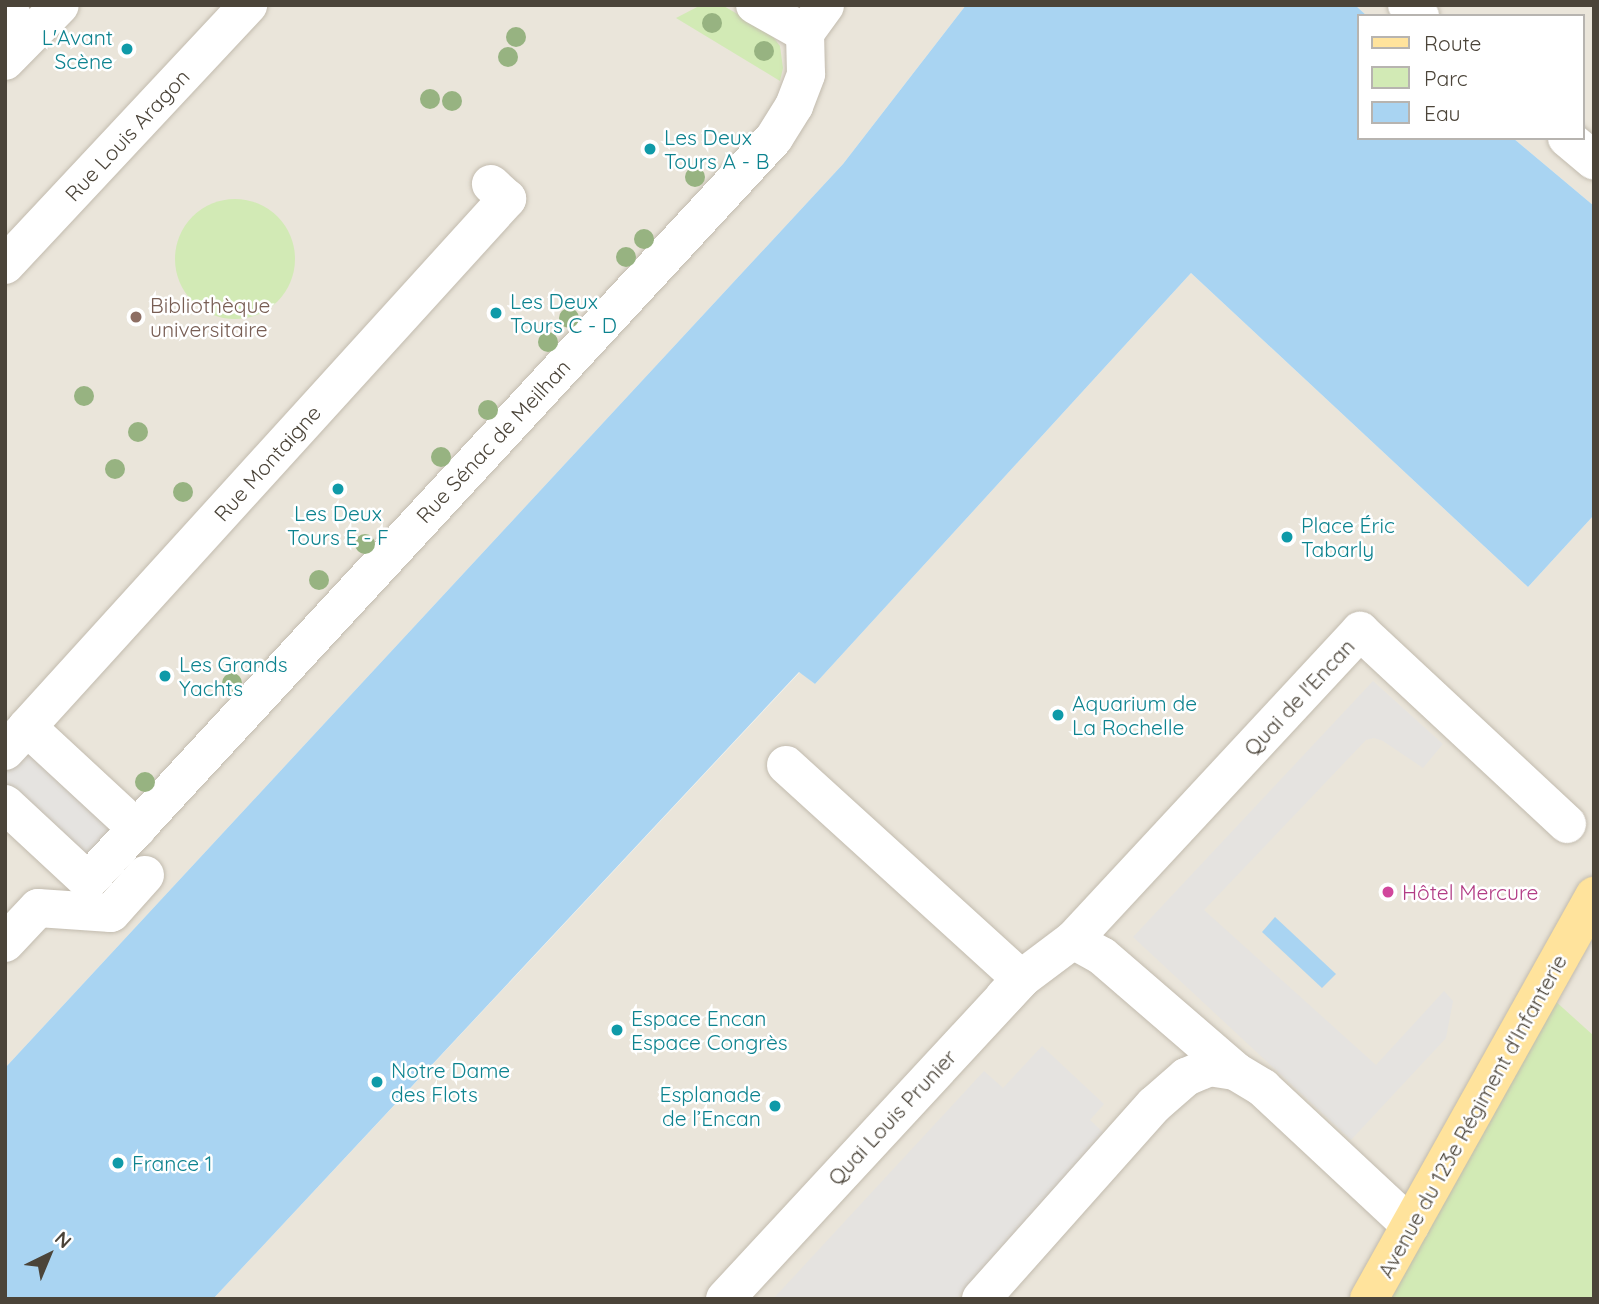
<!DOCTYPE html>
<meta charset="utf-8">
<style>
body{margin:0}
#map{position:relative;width:1599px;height:1304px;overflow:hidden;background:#f6f3ec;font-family:Quicksand,sans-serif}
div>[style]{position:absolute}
.residential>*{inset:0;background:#eae5da}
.green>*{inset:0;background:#d2eab5}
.round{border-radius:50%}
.parking>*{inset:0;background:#e5e3e0}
.water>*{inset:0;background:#a9d4f2}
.roads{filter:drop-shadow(0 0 2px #c2bbae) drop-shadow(0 0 2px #c2bbae)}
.minor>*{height:38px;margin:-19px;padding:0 19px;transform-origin:19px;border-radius:19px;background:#fff}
.major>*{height:38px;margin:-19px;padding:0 19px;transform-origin:19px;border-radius:19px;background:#ffe39c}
.trees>*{width:20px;height:20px;margin:-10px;border-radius:50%;background:#97b381}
.dots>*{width:19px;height:19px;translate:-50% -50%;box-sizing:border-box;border:4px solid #fff;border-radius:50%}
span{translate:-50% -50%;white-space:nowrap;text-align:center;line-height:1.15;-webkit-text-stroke:5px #fff;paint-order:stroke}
.culture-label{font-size:21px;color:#0d838f}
.right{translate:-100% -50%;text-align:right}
.left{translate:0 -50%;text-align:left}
.street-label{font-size:21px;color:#4b4439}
.education-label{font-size:21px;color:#785e54}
.hotel-label{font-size:21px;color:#b23c85}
.frame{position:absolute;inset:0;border:7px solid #4b4439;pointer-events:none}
.legend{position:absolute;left:1357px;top:14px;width:228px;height:126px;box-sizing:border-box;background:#fff;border:2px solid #b7b4b0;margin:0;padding:9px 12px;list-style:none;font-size:21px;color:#4b4439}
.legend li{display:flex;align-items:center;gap:14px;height:35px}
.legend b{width:35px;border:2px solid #b7b4b0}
.north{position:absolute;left:14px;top:1220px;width:70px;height:70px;-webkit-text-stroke:5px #fff;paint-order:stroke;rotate:43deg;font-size:19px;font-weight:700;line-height:28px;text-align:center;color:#4b4439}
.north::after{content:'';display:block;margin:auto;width:24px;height:32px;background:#4b4439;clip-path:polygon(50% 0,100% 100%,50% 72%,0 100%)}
</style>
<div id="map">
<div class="residential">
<i style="clip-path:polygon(5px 5px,966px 5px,843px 164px,5px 1068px)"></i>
<i style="clip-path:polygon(1355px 5px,1594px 5px,1594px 206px,1513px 138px,1583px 138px,1583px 16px,1367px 16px)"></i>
<i style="clip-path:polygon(1191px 273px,1528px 587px,1594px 515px,1594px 1299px,213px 1299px,800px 672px,815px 684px)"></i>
</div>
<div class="green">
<i style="clip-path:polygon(701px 5px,722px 5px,770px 33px,780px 46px,783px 68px,780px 81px,676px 18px)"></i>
<i class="round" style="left:175px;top:199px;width:120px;height:120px"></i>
<i style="clip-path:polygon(1543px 990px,1594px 1036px,1594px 1299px,1369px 1299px)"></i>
</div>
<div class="parking">
<i style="clip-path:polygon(1373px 681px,1443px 744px,1423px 768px,1383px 741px,1374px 738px,1366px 740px,1204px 910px,1376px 1065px,1444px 991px,1453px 1001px,1446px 1038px,1351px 1140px,1133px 937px)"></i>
<i style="clip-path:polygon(27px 727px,137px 829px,88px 881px,5px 804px,5px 751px)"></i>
<i style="clip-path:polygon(1042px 1046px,1104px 1104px,1090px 1120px,1105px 1134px,956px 1299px,773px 1299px,984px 1071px,1003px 1088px)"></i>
</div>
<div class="water">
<i style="clip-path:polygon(966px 5px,1355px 5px,1367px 16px,1359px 16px,1359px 138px,1513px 138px,1594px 206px,1594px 515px,1528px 587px,1191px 273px,815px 684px,799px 672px,213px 1299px,5px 1299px,5px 1068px,843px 164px)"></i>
<i style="clip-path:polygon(1275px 917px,1336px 974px,1322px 988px,1262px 932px)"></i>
</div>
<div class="roads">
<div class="minor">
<i style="left:755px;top:5px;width:57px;rotate:29.2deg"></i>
<i style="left:1407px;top:5px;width:17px;rotate:40deg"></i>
<i style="left:5px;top:9px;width:8px;rotate:40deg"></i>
<i style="left:805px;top:33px;width:34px;rotate:-54deg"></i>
<i style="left:5px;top:61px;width:78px;rotate:-45.5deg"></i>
<i style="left:1567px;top:138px;width:35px;rotate:40deg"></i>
<i style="left:5px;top:265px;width:356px;rotate:-46.9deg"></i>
<i style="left:27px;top:727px;width:714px;rotate:-47.73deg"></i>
<i style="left:507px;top:199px;width:22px;rotate:-137deg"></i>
<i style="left:5px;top:751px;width:33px;rotate:-47deg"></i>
<i style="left:27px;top:727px;width:150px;rotate:42.8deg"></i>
<i style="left:786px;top:765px;width:318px;rotate:42.3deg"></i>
<i style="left:1021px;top:979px;width:25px;rotate:133deg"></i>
<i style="left:5px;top:804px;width:113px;rotate:42.9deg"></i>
<i style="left:88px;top:881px;width:1011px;rotate:-47.28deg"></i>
<i style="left:774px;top:138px;width:38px;rotate:-58deg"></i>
<i style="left:794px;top:106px;width:34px;rotate:-69deg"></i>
<i style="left:806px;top:74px;width:41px;rotate:-91.4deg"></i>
<i style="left:1073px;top:940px;width:33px;rotate:29deg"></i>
<i style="left:1102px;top:956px;width:176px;rotate:40.8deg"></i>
<i style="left:5px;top:943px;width:48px;rotate:-46.7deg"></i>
<i style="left:38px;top:908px;width:73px;rotate:3.9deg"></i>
<i style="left:111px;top:913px;width:51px;rotate:-48.2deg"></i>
<i style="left:725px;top:1299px;width:436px;rotate:-47.2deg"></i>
<i style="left:1021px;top:979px;width:65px;rotate:-36.9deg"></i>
<i style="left:1073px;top:940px;width:422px;rotate:-47.1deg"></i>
<i style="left:1360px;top:631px;width:283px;rotate:43deg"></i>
<i style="left:981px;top:1299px;width:260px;rotate:-48.3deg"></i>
<i style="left:1154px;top:1105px;width:43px;rotate:-41.2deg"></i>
<i style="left:1186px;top:1077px;width:25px;rotate:-23deg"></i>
<i style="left:1209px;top:1067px;width:26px;rotate:9deg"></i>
<i style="left:1235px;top:1071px;width:33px;rotate:31deg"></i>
<i style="left:1263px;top:1088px;width:201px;rotate:43deg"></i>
</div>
<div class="major">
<i style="left:1369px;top:1299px;width:462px;rotate:-60.8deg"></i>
</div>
</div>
<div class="trees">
<i style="left:712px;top:23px"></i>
<i style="left:516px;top:37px"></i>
<i style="left:764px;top:51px"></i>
<i style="left:508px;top:57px"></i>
<i style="left:430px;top:99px"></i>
<i style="left:452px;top:101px"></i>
<i style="left:695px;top:177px"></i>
<i style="left:644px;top:239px"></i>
<i style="left:626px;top:257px"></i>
<i style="left:569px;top:318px"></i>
<i style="left:548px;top:342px"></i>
<i style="left:84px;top:396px"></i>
<i style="left:488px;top:410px"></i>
<i style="left:138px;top:432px"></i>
<i style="left:441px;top:457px"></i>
<i style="left:115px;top:469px"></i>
<i style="left:183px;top:492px"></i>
<i style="left:365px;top:544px"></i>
<i style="left:319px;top:580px"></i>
<i style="left:232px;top:683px"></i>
<i style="left:145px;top:782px"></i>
</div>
<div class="dots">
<i style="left:127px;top:49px;background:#0f9aa8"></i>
<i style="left:650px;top:149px;background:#0f9aa8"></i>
<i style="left:496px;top:313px;background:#0f9aa8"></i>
<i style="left:136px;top:317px;background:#8d6e63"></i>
<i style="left:338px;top:489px;background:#0f9aa8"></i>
<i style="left:1287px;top:537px;background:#0f9aa8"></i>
<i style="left:165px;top:676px;background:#0f9aa8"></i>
<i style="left:1058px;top:715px;background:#0f9aa8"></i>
<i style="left:1388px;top:892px;background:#d1479c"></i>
<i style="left:617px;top:1030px;background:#0f9aa8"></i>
<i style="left:377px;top:1082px;background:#0f9aa8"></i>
<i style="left:775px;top:1106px;background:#0f9aa8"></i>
<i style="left:118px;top:1163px;background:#0f9aa8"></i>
</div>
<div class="culture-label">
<span class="right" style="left:113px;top:49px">L'Avant<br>Scène</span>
<span class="left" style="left:664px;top:149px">Les Deux<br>Tours A - B</span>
<span class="left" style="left:510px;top:313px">Les Deux<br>Tours C - D</span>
<span style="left:338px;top:525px">Les Deux<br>Tours E - F</span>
<span class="left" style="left:1301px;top:537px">Place Éric<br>Tabarly</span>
<span class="left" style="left:179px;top:676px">Les Grands<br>Yachts</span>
<span class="left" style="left:1072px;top:715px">Aquarium de<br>La Rochelle</span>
<span class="left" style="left:631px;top:1030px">Espace Encan<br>Espace Congrès</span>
<span class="left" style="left:391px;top:1082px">Notre Dame<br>des Flots</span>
<span class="right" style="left:761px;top:1106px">Esplanade<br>de l’Encan</span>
<span class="left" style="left:132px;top:1163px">France 1</span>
</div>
<div class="street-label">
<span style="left:127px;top:135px;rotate:-47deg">Rue Louis Aragon</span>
<span style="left:493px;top:441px;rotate:-47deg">Rue Sénac de Meilhan</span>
<span style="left:267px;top:463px;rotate:-48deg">Rue Montaigne</span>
<span style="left:1299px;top:697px;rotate:-47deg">Quai de l'Encan</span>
<span style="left:1472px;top:1116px;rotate:-61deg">Avenue du 123e Régiment d'Infanterie</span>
<span style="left:892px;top:1117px;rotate:-47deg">Quai Louis Prunier</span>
</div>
<div class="education-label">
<span class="left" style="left:150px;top:317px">Bibliothèque<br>universitaire</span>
</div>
<div class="hotel-label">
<span class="left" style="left:1402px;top:892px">Hôtel Mercure</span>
</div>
<div class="frame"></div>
<ul class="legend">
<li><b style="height:9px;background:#ffe39c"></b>Route</li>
<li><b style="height:19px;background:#d2eab5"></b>Parc</li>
<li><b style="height:19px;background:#a9d4f2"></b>Eau</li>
</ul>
<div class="north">N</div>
</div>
